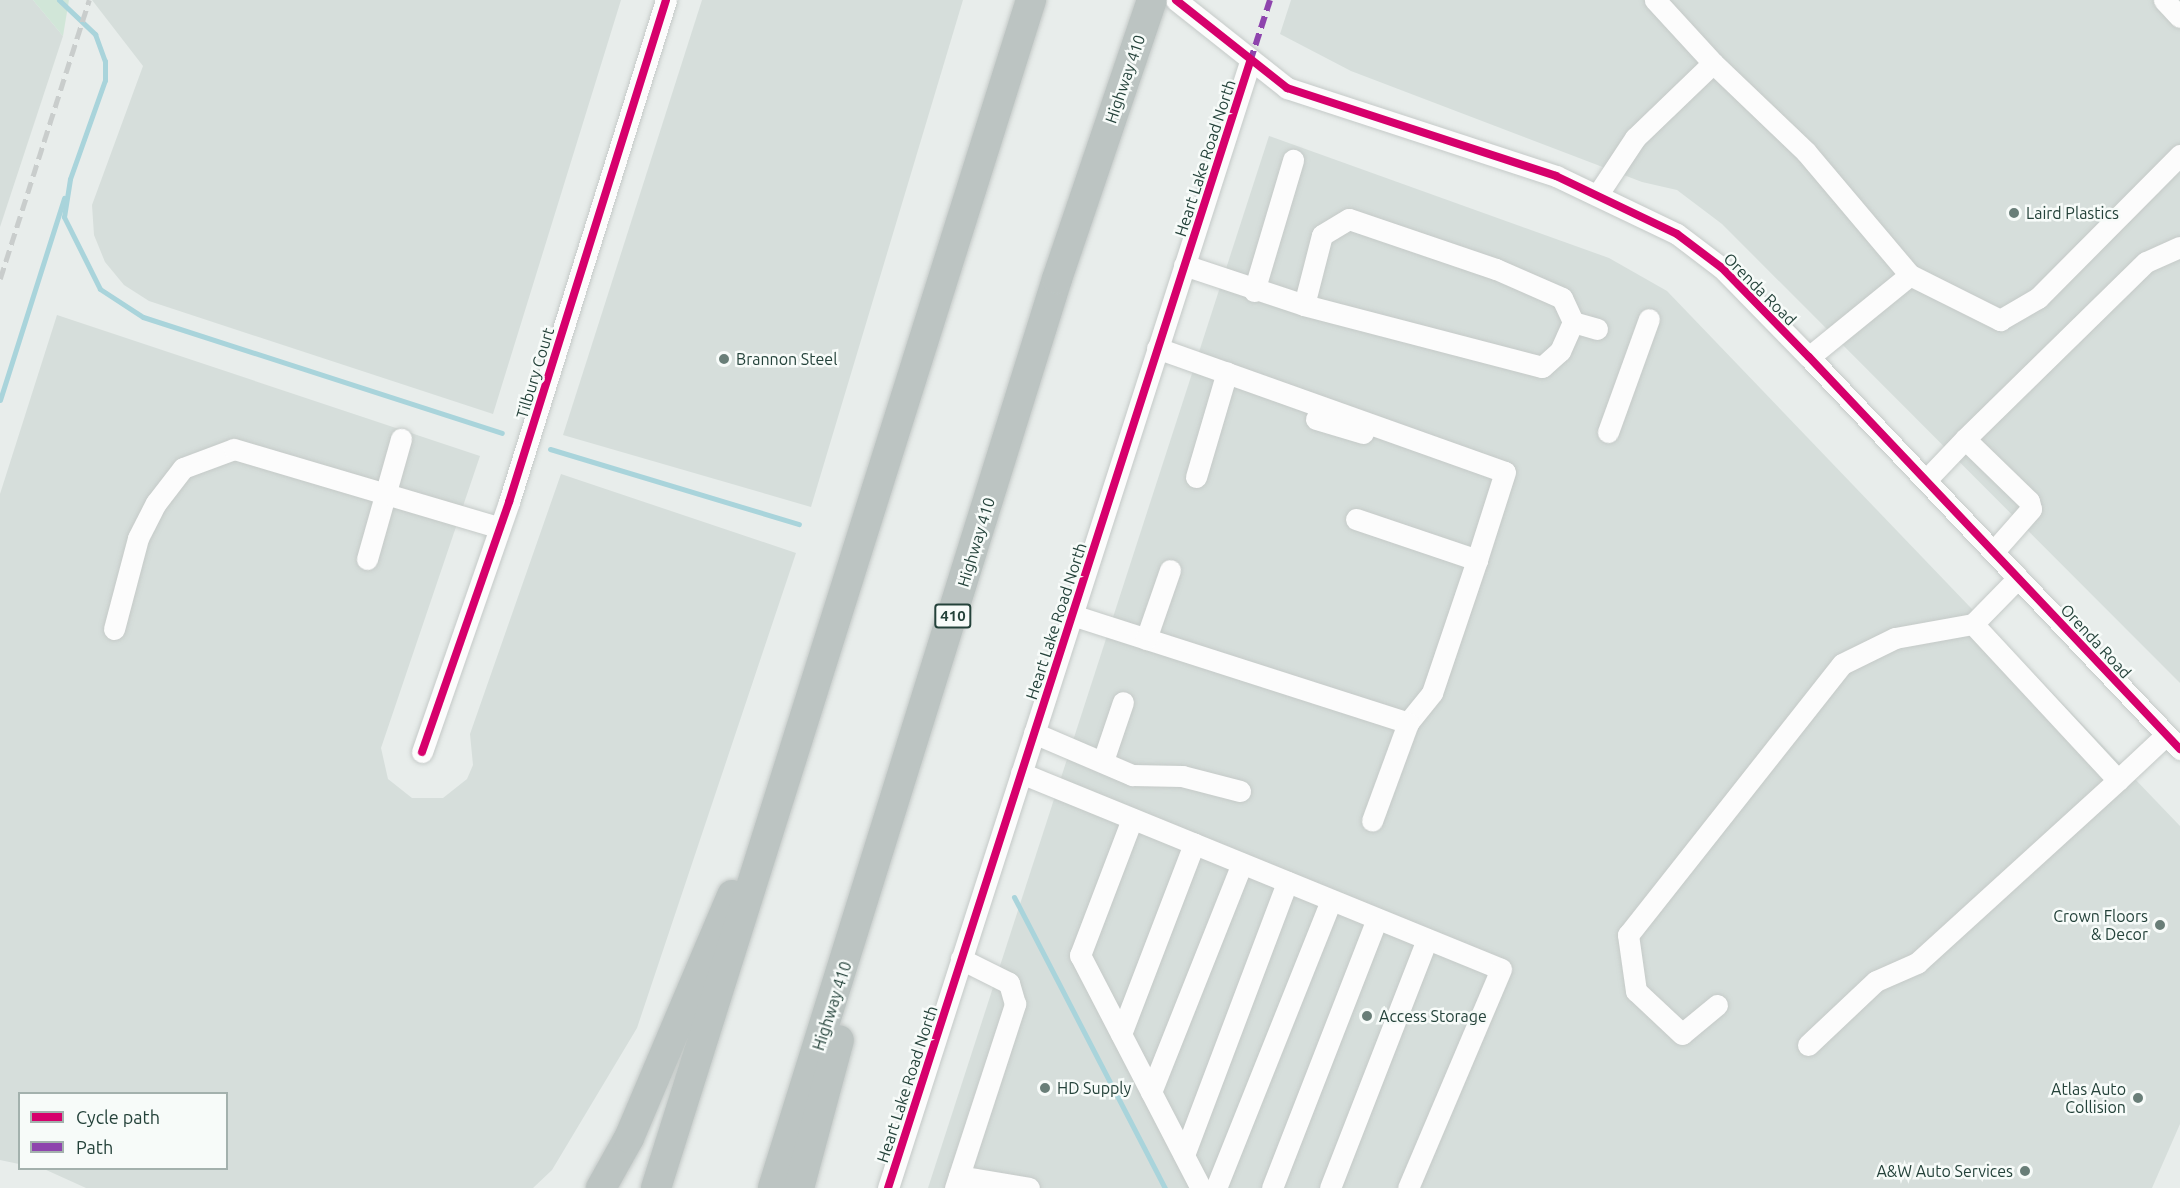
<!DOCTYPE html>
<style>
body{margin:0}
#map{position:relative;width:2180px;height:1188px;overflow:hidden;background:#e8edeb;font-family:Ubuntu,sans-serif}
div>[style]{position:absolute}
.built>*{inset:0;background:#d6dedb}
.green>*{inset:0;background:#d1e6d8}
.stream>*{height:5px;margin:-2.5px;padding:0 2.5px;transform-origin:2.5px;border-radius:2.5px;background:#a9d4db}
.roads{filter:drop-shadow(0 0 2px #c5cac8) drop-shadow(0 0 2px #c5cac8)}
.minor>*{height:21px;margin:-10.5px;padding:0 10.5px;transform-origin:10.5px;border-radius:10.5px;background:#fcfcfc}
.highway>*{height:30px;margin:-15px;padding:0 15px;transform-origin:15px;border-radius:15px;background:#bcc4c2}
.rail>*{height:4.5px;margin-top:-2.25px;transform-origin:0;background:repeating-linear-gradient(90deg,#c9cdcc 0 12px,transparent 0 18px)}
.quiet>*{height:6px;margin-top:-3px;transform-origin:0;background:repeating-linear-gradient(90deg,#8e44ad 0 12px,transparent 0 18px)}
.cycleway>*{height:8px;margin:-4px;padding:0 4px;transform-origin:4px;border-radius:4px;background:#d6006c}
.dots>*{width:16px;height:16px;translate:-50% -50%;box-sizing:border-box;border:3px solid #f7fbf9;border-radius:50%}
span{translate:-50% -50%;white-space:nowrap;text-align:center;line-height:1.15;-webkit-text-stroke:5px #f7fbf9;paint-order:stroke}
.shield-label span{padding:2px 4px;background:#f7fbf9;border:2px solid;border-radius:4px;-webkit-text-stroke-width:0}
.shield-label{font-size:15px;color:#24423a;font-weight:700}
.street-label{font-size:16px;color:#24423a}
.poi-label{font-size:16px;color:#24423a}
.left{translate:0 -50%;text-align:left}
.right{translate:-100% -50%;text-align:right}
.legend{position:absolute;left:18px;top:1092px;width:210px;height:78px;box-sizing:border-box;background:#f7fbf9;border:2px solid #a3b1ad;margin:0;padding:8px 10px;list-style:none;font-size:18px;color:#24423a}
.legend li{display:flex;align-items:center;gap:12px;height:30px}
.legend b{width:30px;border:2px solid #a3b1ad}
</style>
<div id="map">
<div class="built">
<i style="clip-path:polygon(0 0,33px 0,63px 36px,0 227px)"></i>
<i style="clip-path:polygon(92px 0,621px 0,493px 414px,149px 301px,124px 285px,105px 262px,94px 235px,92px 205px,143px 66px)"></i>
<i style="clip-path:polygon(702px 0,963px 0,811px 507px,563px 435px)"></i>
<i style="clip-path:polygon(1291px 0,2180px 0,2180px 683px,1722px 224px,1677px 190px,1642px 182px,1351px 71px,1280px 34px)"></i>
<i style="clip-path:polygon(1269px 136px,1609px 258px,1667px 291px,2180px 826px,2180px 1124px,2152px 1188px,928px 1188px)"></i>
<i style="clip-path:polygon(57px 315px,480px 456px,381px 748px,388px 779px,412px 798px,443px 798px,467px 779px,473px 765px,470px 734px,561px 474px,796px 553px,637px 1028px,552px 1170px,533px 1188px,86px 1188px,44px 1169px,226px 1168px,226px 1094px,20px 1094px,19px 1164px,0 1160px,0 494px)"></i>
</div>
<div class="green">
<i style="clip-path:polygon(33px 0,69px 0,63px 36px)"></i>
</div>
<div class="stream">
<i style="left:59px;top:0;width:50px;rotate:43.4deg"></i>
<i style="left:95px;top:34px;width:29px;rotate:70deg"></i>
<i style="left:105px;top:61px;width:19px;rotate:90deg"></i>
<i style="left:105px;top:80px;width:105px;rotate:109.5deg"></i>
<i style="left:70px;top:179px;width:38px;rotate:99deg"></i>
<i style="left:64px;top:217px;width:80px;rotate:63.4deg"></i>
<i style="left:100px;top:289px;width:51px;rotate:33.1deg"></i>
<i style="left:143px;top:317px;width:377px;rotate:17.9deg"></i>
<i style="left:0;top:400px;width:212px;rotate:-72.4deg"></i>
<i style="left:550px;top:449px;width:260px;rotate:16.8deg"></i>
<i style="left:1014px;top:897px;width:328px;rotate:62.6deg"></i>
</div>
<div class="roads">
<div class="minor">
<i style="left:1176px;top:0;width:142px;rotate:38.4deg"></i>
<i style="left:1287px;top:88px;width:283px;rotate:18.1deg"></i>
<i style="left:1556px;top:176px;width:134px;rotate:25.6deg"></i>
<i style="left:1677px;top:234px;width:56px;rotate:37.1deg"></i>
<i style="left:1722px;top:268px;width:124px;rotate:45.7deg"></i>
<i style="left:1809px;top:357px;width:540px;rotate:46.58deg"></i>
<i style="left:2164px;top:0;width:23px;rotate:47deg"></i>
<i style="left:1713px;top:63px;width:129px;rotate:43.7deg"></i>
<i style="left:1806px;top:152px;width:161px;rotate:49.8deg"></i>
<i style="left:1598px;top:194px;width:67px;rotate:-56.5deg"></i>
<i style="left:1635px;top:138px;width:108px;rotate:-43.9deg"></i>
<i style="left:1713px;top:63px;width:86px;rotate:-132.6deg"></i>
<i style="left:1184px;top:265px;width:126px;rotate:18.4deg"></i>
<i style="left:1254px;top:291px;width:137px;rotate:-73.4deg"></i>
<i style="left:1573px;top:322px;width:32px;rotate:114deg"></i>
<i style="left:1560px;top:351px;width:24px;rotate:138deg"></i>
<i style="left:1542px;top:367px;width:246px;rotate:-165.4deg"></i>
<i style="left:1304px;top:305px;width:72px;rotate:-75.6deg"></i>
<i style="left:1322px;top:235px;width:31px;rotate:-31deg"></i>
<i style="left:1349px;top:219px;width:155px;rotate:18.8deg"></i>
<i style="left:1496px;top:269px;width:72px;rotate:23.7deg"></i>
<i style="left:1562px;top:298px;width:26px;rotate:65deg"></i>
<i style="left:1573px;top:322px;width:25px;rotate:16deg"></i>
<i style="left:1157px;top:348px;width:369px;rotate:19.6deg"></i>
<i style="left:1505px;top:472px;width:92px;rotate:107.7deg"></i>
<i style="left:1809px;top:357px;width:130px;rotate:-39.1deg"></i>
<i style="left:1910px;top:275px;width:101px;rotate:26.6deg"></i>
<i style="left:2000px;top:320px;width:44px;rotate:-30.1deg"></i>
<i style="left:2038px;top:298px;width:202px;rotate:-45.2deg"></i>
<i style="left:1316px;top:419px;width:49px;rotate:16.6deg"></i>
<i style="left:1608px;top:432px;width:120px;rotate:-70.1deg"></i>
<i style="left:1965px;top:439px;width:253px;rotate:-44.4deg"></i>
<i style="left:2146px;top:262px;width:37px;rotate:-24deg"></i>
<i style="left:1196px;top:477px;width:109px;rotate:-73.6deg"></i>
<i style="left:1926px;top:480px;width:57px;rotate:-46.4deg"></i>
<i style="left:1965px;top:439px;width:89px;rotate:44.1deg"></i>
<i style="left:2029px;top:501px;width:8px;rotate:76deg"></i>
<i style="left:2031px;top:509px;width:56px;rotate:131.4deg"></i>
<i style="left:1356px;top:519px;width:128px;rotate:18.7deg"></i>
<i style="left:1477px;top:560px;width:140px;rotate:108.7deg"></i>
<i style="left:1432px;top:693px;width:38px;rotate:129deg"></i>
<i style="left:367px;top:559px;width:125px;rotate:-74.2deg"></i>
<i style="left:2018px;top:578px;width:64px;rotate:134.4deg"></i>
<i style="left:1973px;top:624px;width:213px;rotate:47.1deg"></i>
<i style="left:2118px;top:780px;width:66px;rotate:-43.2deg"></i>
<i style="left:1072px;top:615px;width:353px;rotate:17.8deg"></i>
<i style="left:1408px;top:723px;width:104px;rotate:110.2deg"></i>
<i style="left:114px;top:629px;width:94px;rotate:-75.2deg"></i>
<i style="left:138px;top:538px;width:39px;rotate:-63deg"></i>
<i style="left:156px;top:503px;width:44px;rotate:-52.4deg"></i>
<i style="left:183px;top:468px;width:54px;rotate:-20.4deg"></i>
<i style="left:234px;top:449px;width:277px;rotate:16.5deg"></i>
<i style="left:1146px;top:639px;width:73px;rotate:-70.8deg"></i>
<i style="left:1034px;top:733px;width:107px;rotate:23.2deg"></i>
<i style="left:1132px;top:775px;width:50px;rotate:1.1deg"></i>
<i style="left:1182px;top:776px;width:60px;rotate:14.5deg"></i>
<i style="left:422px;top:752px;width:265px;rotate:-70.8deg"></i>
<i style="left:509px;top:502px;width:526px;rotate:-72.63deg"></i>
<i style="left:1103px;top:761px;width:62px;rotate:-71.3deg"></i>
<i style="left:1021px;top:773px;width:518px;rotate:22.21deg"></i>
<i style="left:1501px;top:969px;width:238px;rotate:113deg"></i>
<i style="left:1132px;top:819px;width:146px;rotate:110.9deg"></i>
<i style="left:1080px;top:955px;width:263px;rotate:62.6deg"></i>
<i style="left:1717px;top:1005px;width:45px;rotate:140.4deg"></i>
<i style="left:1682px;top:1034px;width:63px;rotate:-136.9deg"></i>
<i style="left:1636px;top:991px;width:57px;rotate:-98.1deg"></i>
<i style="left:1628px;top:935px;width:345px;rotate:-51.7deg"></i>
<i style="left:1842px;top:664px;width:59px;rotate:-26.1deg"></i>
<i style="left:1895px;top:638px;width:79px;rotate:-10.2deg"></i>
<i style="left:1121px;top:1034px;width:204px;rotate:-69deg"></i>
<i style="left:1808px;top:1045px;width:93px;rotate:-43.3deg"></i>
<i style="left:1876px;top:981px;width:45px;rotate:-23.7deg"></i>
<i style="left:1917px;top:963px;width:272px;rotate:-42.3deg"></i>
<i style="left:1151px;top:1092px;width:246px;rotate:-68.3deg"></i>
<i style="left:1184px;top:1155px;width:292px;rotate:-69.3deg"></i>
<i style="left:959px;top:1176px;width:71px;rotate:9.7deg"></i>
<i style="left:888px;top:1188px;width:1183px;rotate:-72.18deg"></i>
<i style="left:955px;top:1188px;width:194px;rotate:-71.9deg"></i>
<i style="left:1015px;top:1004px;width:22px;rotate:-106deg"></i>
<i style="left:1009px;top:983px;width:54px;rotate:-153.4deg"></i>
<i style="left:1216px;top:1188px;width:310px;rotate:-68.2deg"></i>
<i style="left:1272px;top:1188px;width:289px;rotate:-68.7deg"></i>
<i style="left:1330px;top:1188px;width:267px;rotate:-68.7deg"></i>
</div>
<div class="highway">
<i style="left:601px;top:1188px;width:57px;rotate:-60.8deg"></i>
<i style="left:629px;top:1138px;width:264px;rotate:-67deg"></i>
<i style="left:656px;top:1188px;width:1246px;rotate:-72.48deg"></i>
<i style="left:773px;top:1188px;width:952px;rotate:-72.65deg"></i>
<i style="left:1057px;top:279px;width:295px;rotate:-71.2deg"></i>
<i style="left:799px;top:1188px;width:153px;rotate:-74.9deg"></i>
</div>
</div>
<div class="rail">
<i style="left:0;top:279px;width:293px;rotate:-72.3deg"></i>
</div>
<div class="quiet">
<i style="left:1250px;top:62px;width:65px;rotate:-72.1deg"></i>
</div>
<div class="cycleway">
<i style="left:1176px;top:0;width:142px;rotate:38.4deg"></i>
<i style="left:1287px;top:88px;width:283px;rotate:18.1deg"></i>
<i style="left:1556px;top:176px;width:134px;rotate:25.6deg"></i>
<i style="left:1677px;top:234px;width:56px;rotate:37.1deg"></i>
<i style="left:1722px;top:268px;width:124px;rotate:45.7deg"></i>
<i style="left:1809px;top:357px;width:540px;rotate:46.58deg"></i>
<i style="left:422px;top:752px;width:265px;rotate:-70.8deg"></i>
<i style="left:509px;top:502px;width:526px;rotate:-72.63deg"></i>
<i style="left:888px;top:1188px;width:1183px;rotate:-72.18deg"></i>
</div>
<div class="dots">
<i style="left:2014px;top:213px;background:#697e78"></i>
<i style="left:724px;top:359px;background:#697e78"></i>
<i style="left:2160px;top:925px;background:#697e78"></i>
<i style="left:1367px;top:1016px;background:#697e78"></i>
<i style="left:1045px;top:1088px;background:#697e78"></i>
<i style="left:2138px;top:1098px;background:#697e78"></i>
<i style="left:2025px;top:1171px;background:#697e78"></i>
</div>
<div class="shield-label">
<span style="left:953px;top:616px">410</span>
</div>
<div class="street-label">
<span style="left:1125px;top:79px;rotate:-71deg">Highway 410</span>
<span style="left:1205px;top:158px;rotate:-72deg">Heart Lake Road North</span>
<span style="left:1760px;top:289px;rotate:45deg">Orenda Road</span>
<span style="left:535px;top:373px;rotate:-73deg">Tilbury Court</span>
<span style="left:976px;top:542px;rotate:-73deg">Highway 410</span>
<span style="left:1056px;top:621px;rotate:-72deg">Heart Lake Road North</span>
<span style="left:2096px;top:641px;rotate:47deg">Orenda Road</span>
<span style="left:832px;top:1006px;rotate:-72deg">Highway 410</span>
<span style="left:907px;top:1084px;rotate:-72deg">Heart Lake Road North</span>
</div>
<div class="poi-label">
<span class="left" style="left:2026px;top:213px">Laird Plastics</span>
<span class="left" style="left:736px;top:359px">Brannon Steel</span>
<span class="right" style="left:2148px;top:925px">Crown Floors<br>&amp; Decor</span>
<span class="left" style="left:1379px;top:1016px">Access Storage</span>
<span class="left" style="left:1057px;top:1088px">HD Supply</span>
<span class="right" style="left:2126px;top:1098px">Atlas Auto<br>Collision</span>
<span class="right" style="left:2013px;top:1171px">A&amp;W Auto Services</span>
</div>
<ul class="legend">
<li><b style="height:8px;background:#d6006c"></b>Cycle path</li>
<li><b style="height:8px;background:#8e44ad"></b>Path</li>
</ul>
</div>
